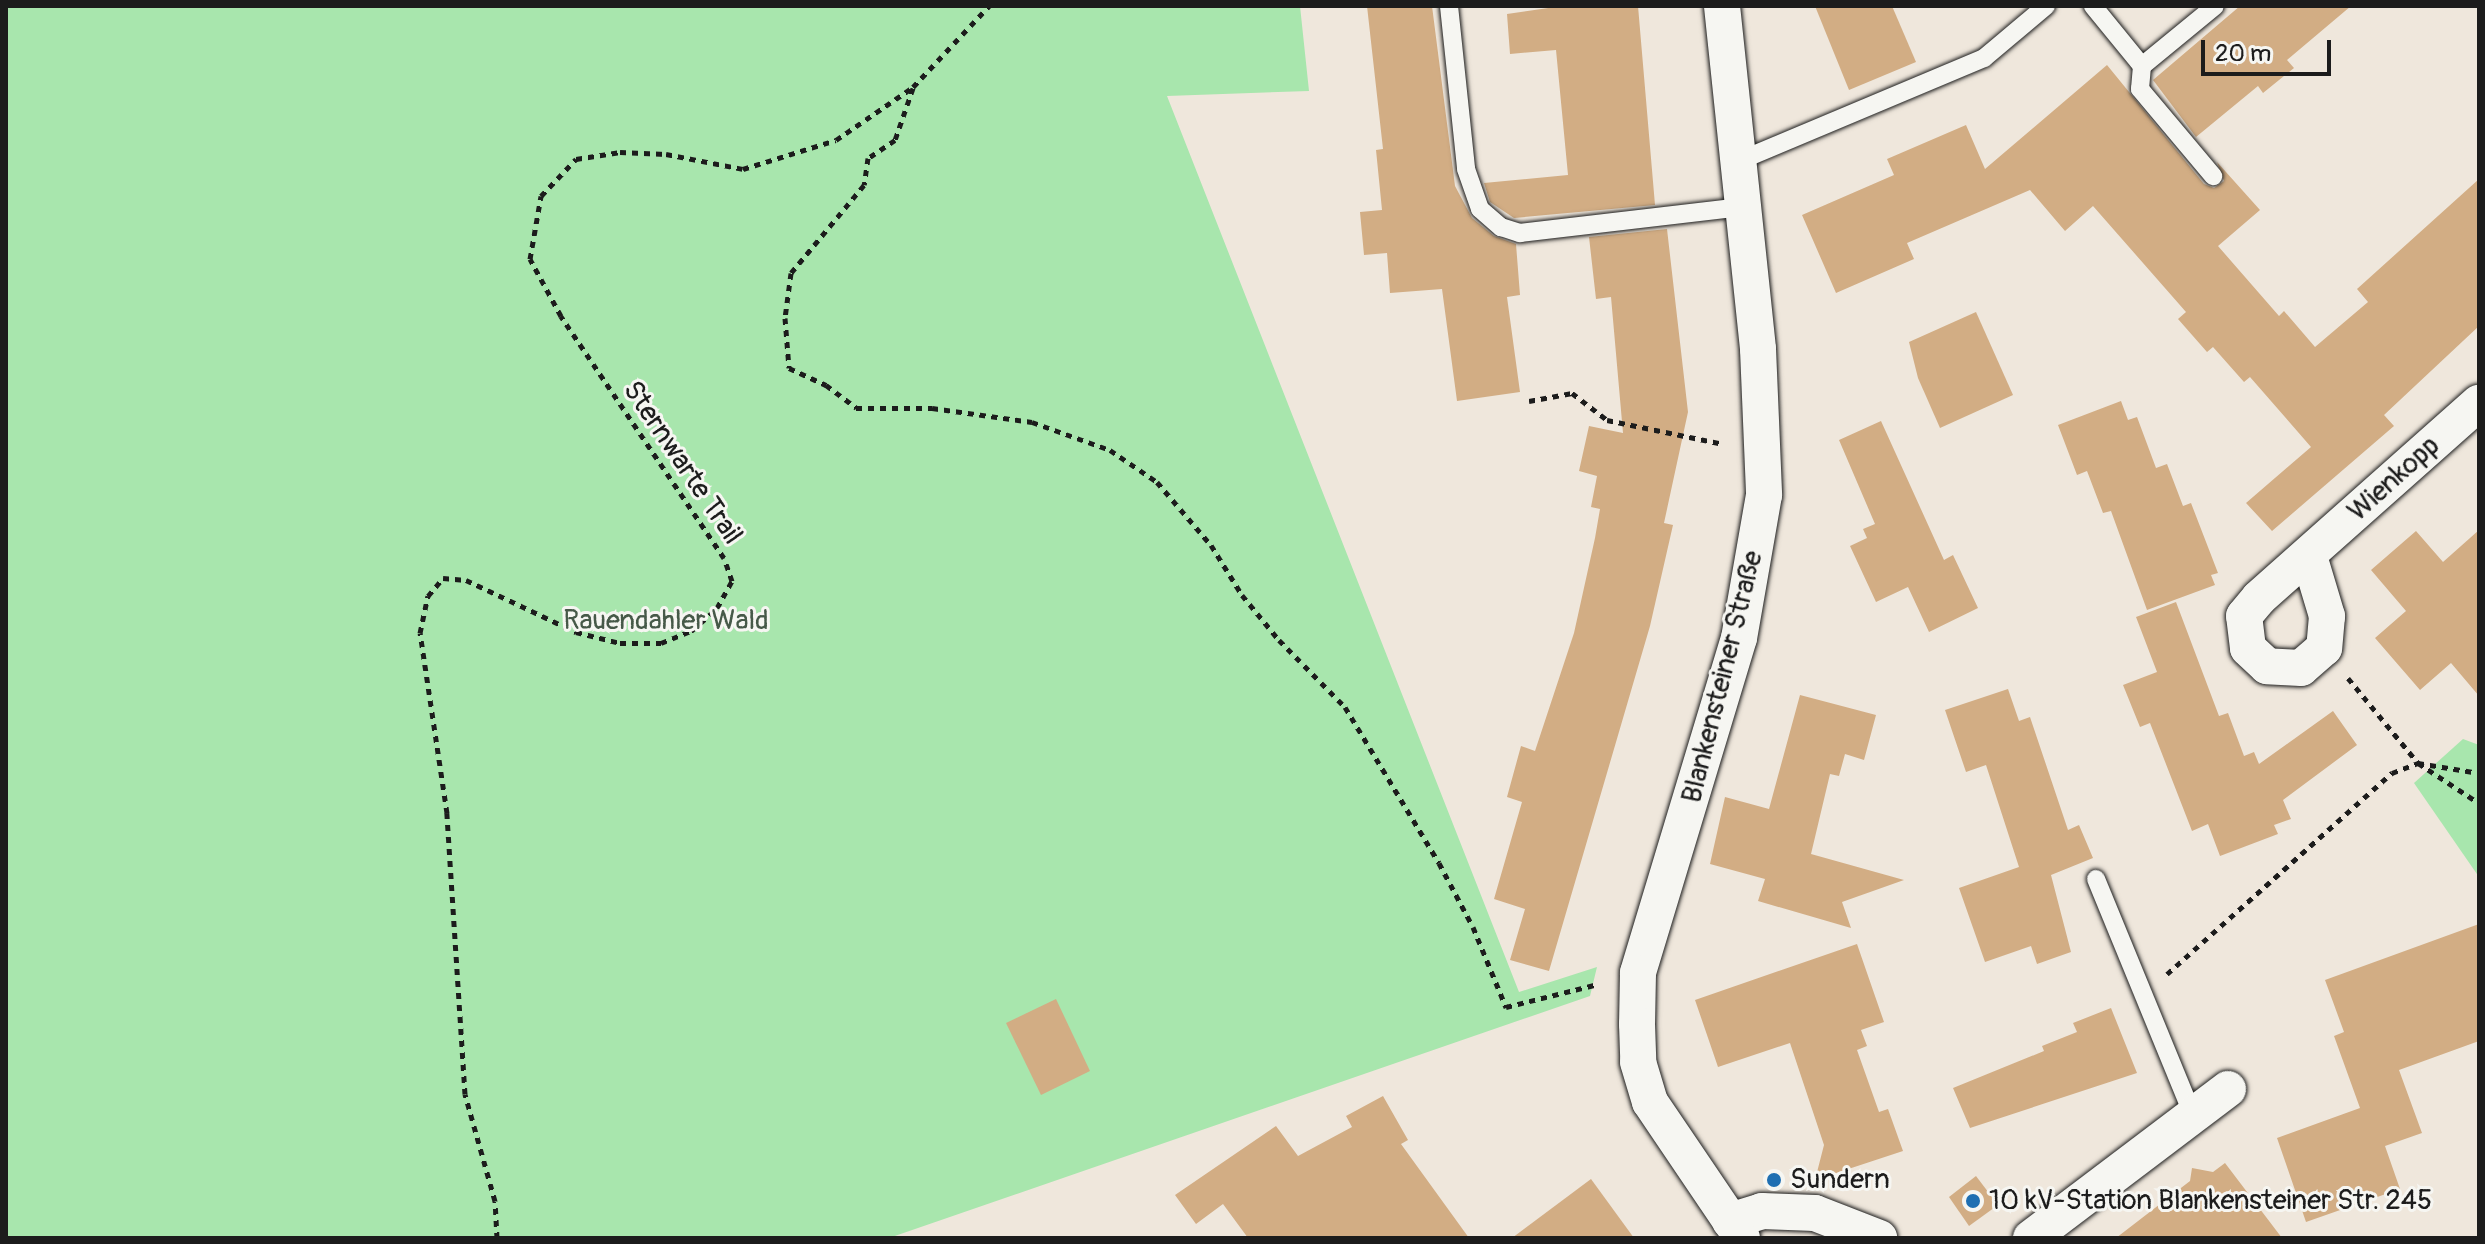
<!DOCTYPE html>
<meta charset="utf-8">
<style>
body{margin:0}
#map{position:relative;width:2485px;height:1244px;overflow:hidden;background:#efe7dc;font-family:Pangolin,sans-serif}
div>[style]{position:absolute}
.green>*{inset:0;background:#a8e6ad}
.building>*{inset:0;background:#d2ad84}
.path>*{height:5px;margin-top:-2.5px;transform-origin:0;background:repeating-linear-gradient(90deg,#1c1c1c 0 6px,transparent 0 12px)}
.roads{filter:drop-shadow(0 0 2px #1c1c1c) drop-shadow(0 0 2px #1c1c1c)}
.service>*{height:18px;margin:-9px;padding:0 9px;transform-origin:9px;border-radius:9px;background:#f6f6f2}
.minor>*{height:36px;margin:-18px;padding:0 18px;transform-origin:18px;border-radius:18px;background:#f6f6f2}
.dots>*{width:22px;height:22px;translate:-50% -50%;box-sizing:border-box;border:4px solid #f6f6f2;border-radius:50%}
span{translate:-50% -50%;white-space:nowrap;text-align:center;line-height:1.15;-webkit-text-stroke:6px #f6f6f2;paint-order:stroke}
.street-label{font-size:28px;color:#1c1c1c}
.park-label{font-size:28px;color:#465948}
.poi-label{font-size:28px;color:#1c1c1c}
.left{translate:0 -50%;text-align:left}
.frame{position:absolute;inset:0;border:8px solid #1c1c1c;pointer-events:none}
.scale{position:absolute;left:2201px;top:40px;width:130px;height:36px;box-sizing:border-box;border:4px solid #1c1c1c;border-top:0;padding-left:10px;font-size:24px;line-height:28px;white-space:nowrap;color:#1c1c1c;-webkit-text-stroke:6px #f6f6f2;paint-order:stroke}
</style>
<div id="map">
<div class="green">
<i style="clip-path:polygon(6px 6px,1300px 6px,1309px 91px,1167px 96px,1519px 992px,1597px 967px,1590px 996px,889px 1238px,6px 1238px)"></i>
<i style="clip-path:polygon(2463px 739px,2479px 745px,2479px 877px,2414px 783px)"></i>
</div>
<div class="building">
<i style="clip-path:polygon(1367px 6px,1432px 6px,1455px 186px,1472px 218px,1494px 236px,1516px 244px,1520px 295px,1507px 297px,1520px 392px,1457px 401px,1442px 289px,1390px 293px,1387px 253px,1364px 255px,1360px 212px,1382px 210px,1376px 150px,1383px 149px)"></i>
<i style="clip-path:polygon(1562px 6px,1638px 6px,1655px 205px,1514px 218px,1490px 202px,1484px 183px,1568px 175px,1556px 50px,1510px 54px,1507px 14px)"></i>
<i style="clip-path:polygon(1815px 6px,1892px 6px,1916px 62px,1849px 90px)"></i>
<i style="clip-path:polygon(2240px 6px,2351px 6px,2287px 60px,2294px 68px,2263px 93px,2258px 86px,2196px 137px,2153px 80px)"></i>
<i style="clip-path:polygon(2107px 65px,2204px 184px,2214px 188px,2224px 181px,2217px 162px,2260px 210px,2218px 246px,2279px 316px,2284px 311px,2315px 347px,2368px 302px,2357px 289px,2479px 179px,2479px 326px,2384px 415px,2394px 426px,2272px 531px,2246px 503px,2311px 447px,2250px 377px,2244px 382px,2213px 347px,2207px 352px,2178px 319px,2186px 312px,2093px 206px,2065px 231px,2030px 190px,1907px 243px,1914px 259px,1836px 293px,1802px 215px,1894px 175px,1887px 159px,1966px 125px,1985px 169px)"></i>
<i style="clip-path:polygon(1667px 229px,1688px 412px,1664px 523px,1673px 525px,1650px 626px,1549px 971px,1510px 960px,1525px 909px,1494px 899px,1522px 802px,1507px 797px,1521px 746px,1535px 751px,1574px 633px,1595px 538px,1600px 509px,1591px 507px,1597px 476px,1579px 471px,1589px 426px,1623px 433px,1611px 297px,1596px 299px,1589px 237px)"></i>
<i style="clip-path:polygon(1976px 312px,2013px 395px,1940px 428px,1918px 378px,1909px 342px)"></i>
<i style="clip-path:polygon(2121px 401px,2128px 420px,2137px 417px,2156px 468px,2167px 464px,2183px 506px,2191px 503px,2218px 573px,2211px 575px,2215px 585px,2147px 610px,2111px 511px,2103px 513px,2087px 471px,2077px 475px,2058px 425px)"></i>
<i style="clip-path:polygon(1881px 421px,1944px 560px,1953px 555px,1978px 608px,1929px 632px,1908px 587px,1876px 602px,1850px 546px,1867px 538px,1863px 529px,1875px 524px,1839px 440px)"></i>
<i style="clip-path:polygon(2479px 530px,2479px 696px,2451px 663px,2420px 690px,2375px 638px,2406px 611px,2371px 570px,2416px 531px,2443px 562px)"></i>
<i style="clip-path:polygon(2176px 602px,2219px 716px,2228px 713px,2244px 756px,2254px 752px,2259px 764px,2333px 711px,2357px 745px,2283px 800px,2291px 819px,2274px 825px,2278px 834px,2220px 856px,2208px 824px,2192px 831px,2150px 723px,2140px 727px,2123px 685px,2157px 672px,2136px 617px)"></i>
<i style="clip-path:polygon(2008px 689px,2019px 721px,2030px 717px,2068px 830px,2079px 825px,2093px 858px,2051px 875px,2071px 952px,2037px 964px,2031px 946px,1985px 962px,1959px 888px,2019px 867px,1986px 765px,1966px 772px,1945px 710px)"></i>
<i style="clip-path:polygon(1800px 695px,1876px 715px,1864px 760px,1845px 754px,1839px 776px,1830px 774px,1811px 854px,1904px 880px,1842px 902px,1851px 928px,1758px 901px,1765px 879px,1710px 864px,1725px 797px,1769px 809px)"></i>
<i style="clip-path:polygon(2479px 924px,2479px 1041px,2399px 1070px,2422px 1133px,2385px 1146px,2400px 1189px,2306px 1222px,2277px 1138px,2360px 1108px,2334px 1036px,2344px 1032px,2325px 980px)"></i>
<i style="clip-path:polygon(1857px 944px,1884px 1022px,1861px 1030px,1867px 1046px,1857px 1050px,1879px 1112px,1888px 1109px,1903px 1151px,1815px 1180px,1824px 1145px,1790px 1043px,1718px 1067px,1695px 1000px)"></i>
<i style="clip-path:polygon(1056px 999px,1090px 1071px,1041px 1095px,1006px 1023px)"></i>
<i style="clip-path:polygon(2111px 1008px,2137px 1073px,1970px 1128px,1953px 1088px,2044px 1051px,2042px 1046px,2077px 1032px,2073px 1023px)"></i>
<i style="clip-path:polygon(1383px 1096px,1408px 1140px,1401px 1144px,1469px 1238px,1248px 1238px,1223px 1204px,1196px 1224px,1175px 1195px,1276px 1126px,1298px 1156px,1352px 1127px,1346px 1116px)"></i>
<i style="clip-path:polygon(2225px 1163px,2282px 1238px,2116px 1238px,2190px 1181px,2192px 1168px,2213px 1172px)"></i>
<i style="clip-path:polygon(1976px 1176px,1998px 1205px,1969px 1226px,1949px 1197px)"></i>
<i style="clip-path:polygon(1591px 1179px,1634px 1238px,1512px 1238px)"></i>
</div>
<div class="path">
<i style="left:913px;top:88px;width:55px;rotate:109.1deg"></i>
<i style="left:895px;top:140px;width:32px;rotate:146deg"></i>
<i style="left:868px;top:158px;width:27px;rotate:98deg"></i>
<i style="left:864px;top:185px;width:114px;rotate:129.7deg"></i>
<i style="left:791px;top:273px;width:45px;rotate:97.6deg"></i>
<i style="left:785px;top:318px;width:50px;rotate:85.4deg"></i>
<i style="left:789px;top:368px;width:41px;rotate:24.7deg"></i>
<i style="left:826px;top:385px;width:38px;rotate:37deg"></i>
<i style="left:856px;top:408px;width:76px"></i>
<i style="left:932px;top:408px;width:101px;rotate:8deg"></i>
<i style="left:1032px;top:422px;width:83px;rotate:19.7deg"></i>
<i style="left:1110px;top:450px;width:57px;rotate:34.2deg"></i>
<i style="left:1157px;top:482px;width:83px;rotate:49.4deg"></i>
<i style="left:1211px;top:545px;width:59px;rotate:58.2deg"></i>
<i style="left:1242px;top:595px;width:58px;rotate:50.6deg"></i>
<i style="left:1279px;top:640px;width:94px;rotate:45.4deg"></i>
<i style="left:1345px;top:707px;width:182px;rotate:58.9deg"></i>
<i style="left:1439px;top:863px;width:72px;rotate:62deg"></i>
<i style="left:1473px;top:927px;width:87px;rotate:67.6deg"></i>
<i style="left:1506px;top:1007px;width:95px;rotate:-14deg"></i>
<i style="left:1529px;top:401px;width:44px;rotate:-10.5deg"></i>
<i style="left:1572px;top:393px;width:44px;rotate:37.6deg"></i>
<i style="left:1607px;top:420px;width:119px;rotate:11.6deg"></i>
<i style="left:2348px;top:678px;width:110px;rotate:50.5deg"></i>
<i style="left:2418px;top:763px;width:73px;rotate:33.3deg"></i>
<i style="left:2167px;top:974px;width:302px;rotate:-41.8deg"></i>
<i style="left:2392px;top:773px;width:28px;rotate:-21deg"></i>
<i style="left:2418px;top:763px;width:62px;rotate:9.3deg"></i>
<i style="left:497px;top:1238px;width:37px;rotate:-93deg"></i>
<i style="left:495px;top:1201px;width:111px;rotate:-105.7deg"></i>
<i style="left:465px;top:1094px;width:282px;rotate:-93.7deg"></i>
<i style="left:447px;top:813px;width:182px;rotate:-98.5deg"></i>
<i style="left:420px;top:633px;width:38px;rotate:-78deg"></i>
<i style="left:428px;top:596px;width:23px;rotate:-50deg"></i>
<i style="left:443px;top:578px;width:23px;rotate:5deg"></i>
<i style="left:466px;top:580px;width:122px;rotate:25.3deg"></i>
<i style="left:576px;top:632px;width:45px;rotate:14deg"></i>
<i style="left:620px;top:643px;width:41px"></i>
<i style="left:661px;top:643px;width:32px;rotate:-22deg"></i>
<i style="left:691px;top:631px;width:35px;rotate:-41deg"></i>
<i style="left:717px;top:608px;width:31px;rotate:-61deg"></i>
<i style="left:732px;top:581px;width:24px;rotate:-109deg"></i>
<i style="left:724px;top:558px;width:292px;rotate:-124deg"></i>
<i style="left:561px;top:316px;width:65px;rotate:-118.5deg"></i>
<i style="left:530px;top:259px;width:64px;rotate:-80.1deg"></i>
<i style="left:541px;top:196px;width:51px;rotate:-46.6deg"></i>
<i style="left:576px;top:159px;width:45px;rotate:-9deg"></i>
<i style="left:620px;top:152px;width:46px;rotate:2.5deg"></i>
<i style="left:666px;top:154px;width:78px;rotate:11deg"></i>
<i style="left:743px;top:169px;width:97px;rotate:-17.3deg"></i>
<i style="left:836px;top:140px;width:93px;rotate:-34.5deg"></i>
<i style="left:913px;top:87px;width:111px;rotate:-46.8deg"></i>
</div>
<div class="roads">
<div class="service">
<i style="left:1449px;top:6px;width:164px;rotate:84deg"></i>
<i style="left:1466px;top:169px;width:42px;rotate:70.7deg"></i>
<i style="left:1480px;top:209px;width:28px;rotate:41deg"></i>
<i style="left:1501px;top:227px;width:20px;rotate:18deg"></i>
<i style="left:1520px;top:233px;width:225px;rotate:-6.7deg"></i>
<i style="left:2093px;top:6px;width:77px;rotate:50.8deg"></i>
<i style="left:2142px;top:66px;width:23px;rotate:95deg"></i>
<i style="left:2140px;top:89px;width:114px;rotate:50deg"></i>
<i style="left:2142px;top:66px;width:94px;rotate:-39.4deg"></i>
<i style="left:1739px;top:161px;width:266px;rotate:-22.8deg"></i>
<i style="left:1984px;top:58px;width:81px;rotate:-40deg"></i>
<i style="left:2096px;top:879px;width:256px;rotate:67.7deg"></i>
</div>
<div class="minor">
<i style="left:1722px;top:6px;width:345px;rotate:84deg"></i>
<i style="left:1758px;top:349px;width:146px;rotate:87.6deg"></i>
<i style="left:1764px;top:495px;width:145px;rotate:99.9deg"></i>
<i style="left:1739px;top:638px;width:350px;rotate:106.8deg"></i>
<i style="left:1638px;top:973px;width:51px;rotate:91.1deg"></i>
<i style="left:1637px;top:1024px;width:38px;rotate:88deg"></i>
<i style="left:1638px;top:1062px;width:42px;rotate:73.3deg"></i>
<i style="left:1650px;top:1102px;width:164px;rotate:55.9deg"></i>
<i style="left:2309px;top:556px;width:63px;rotate:73.3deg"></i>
<i style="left:2327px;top:616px;width:32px;rotate:95deg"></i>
<i style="left:2324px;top:648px;width:30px;rotate:139deg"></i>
<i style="left:2301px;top:668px;width:34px;rotate:-177deg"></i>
<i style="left:2267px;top:666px;width:26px;rotate:-137deg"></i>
<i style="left:2248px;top:648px;width:32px;rotate:-97deg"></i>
<i style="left:2244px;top:616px;width:23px;rotate:-50deg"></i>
<i style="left:2259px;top:598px;width:294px;rotate:-41.6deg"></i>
<i style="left:1730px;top:1221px;width:34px;rotate:-17deg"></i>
<i style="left:1762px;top:1211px;width:53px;rotate:2.2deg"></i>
<i style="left:1815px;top:1213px;width:69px;rotate:21.3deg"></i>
<i style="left:2031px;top:1238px;width:247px;rotate:-37.1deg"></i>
</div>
</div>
<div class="dots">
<i style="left:1774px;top:1180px;background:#1f6fb2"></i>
<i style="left:1973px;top:1201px;background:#1f6fb2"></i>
</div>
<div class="street-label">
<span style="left:682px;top:463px;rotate:56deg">Sternwarte Trail</span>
<span style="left:2394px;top:479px;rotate:-42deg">Wienkopp</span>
<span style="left:1723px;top:677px;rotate:-76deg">Blankensteiner Straße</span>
</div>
<div class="park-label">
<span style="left:666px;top:621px">Rauendahler Wald</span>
</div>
<div class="poi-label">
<span class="left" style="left:1790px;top:1180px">Sundern</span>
<span class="left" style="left:1989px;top:1201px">10 kV-Station Blankensteiner Str. 245</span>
</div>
<div class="frame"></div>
<div class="scale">20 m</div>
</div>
